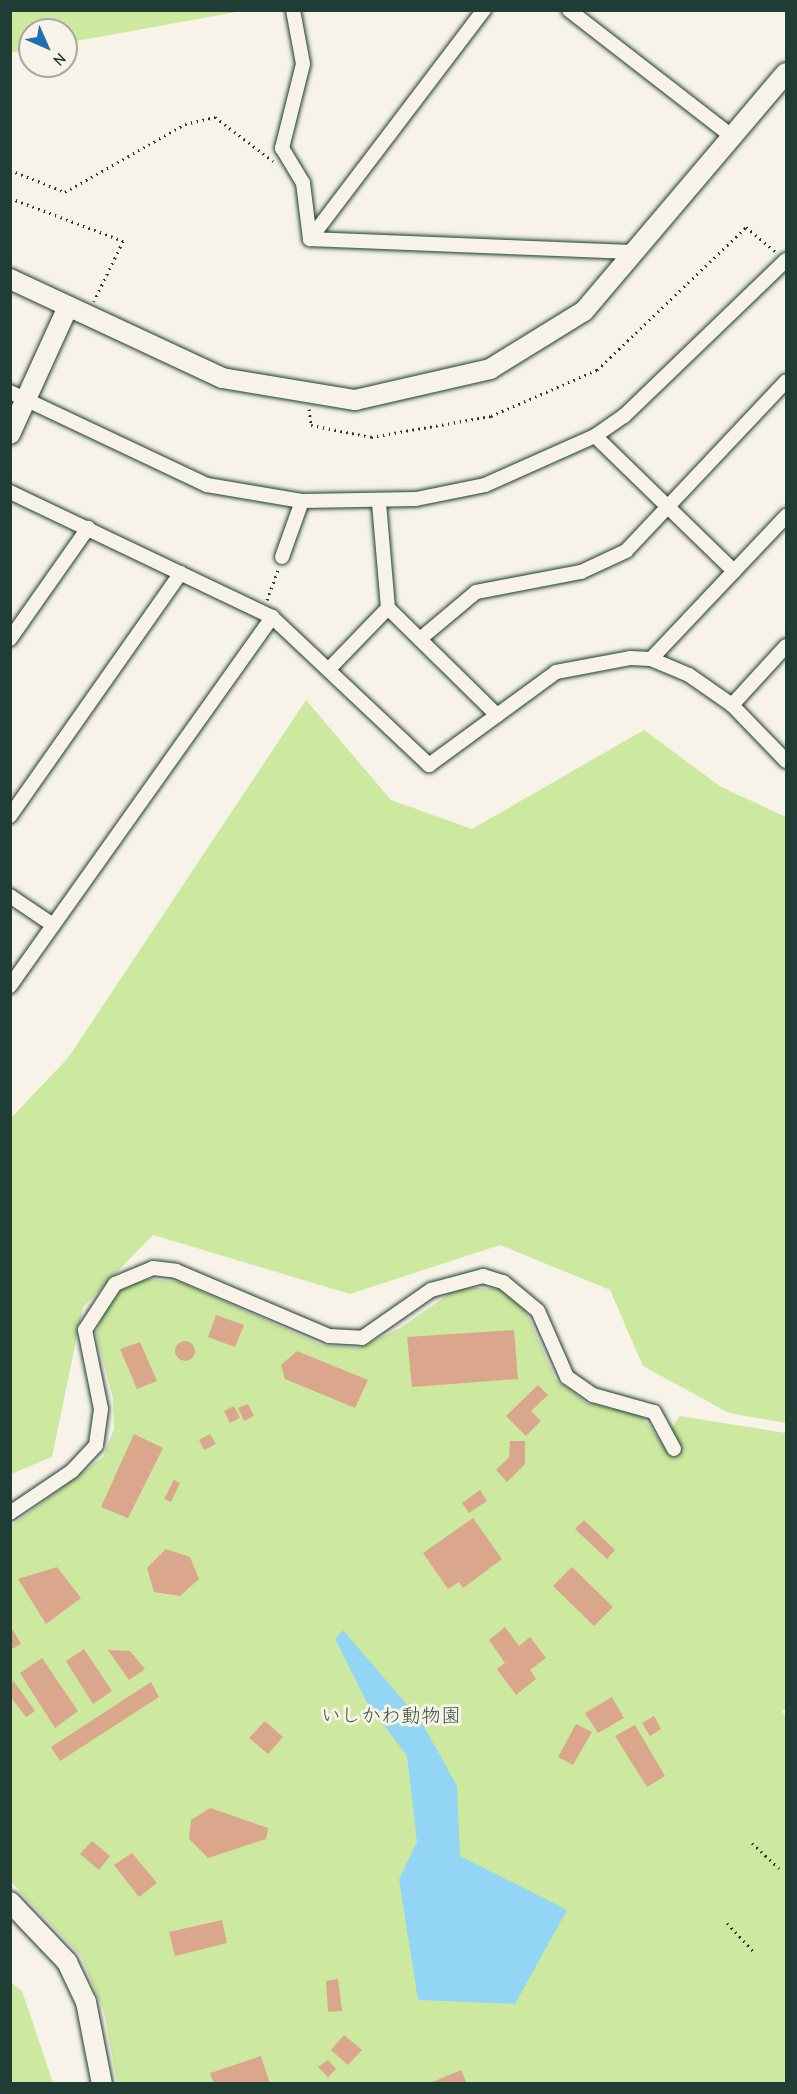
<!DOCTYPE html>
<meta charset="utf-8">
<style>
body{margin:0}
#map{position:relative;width:797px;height:2094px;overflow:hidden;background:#f7f3e8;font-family:"Comic Neue","Klee One",sans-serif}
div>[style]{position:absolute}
.green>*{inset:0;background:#cde89f}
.water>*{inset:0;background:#93d5f4}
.building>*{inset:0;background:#daa78d}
.round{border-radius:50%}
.path>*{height:3px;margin-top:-1.5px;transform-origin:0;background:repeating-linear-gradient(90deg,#1f3d34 0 1.5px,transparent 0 6px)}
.roads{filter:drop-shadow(0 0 2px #1f3d34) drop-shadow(0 0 2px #1f3d34)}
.street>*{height:14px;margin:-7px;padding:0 7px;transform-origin:7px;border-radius:7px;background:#f7f3e8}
.secondary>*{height:20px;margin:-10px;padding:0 10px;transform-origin:10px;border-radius:10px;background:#f7f3e8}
span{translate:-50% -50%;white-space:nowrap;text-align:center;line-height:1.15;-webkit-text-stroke:6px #f7f3e8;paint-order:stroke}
.park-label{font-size:20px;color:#395744}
.frame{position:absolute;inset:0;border:12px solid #1f3d34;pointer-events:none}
.north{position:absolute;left:18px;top:18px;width:60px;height:60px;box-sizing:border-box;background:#f7f3e8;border:2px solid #a1aaa0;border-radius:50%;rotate:135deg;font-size:16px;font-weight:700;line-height:24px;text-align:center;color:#1f3d34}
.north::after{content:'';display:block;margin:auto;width:21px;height:27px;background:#1f6fb2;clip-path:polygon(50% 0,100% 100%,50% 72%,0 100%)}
</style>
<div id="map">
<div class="green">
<i style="clip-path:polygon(11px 10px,242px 10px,242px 11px,66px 43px,66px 30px,30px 30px,30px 49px,11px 53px)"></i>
<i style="clip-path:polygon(306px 700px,391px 800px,472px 829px,644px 730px,721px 787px,786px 817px,786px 1423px,729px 1413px,643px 1366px,610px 1290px,500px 1245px,350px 1294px,153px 1235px,83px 1307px,52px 1457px,11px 1474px,11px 1118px,68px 1058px)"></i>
<i style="clip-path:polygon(150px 1279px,180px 1282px,322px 1345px,359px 1348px,400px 1328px,459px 1287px,500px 1289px,524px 1307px,556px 1380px,587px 1403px,641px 1415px,661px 1442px,680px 1416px,786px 1433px,786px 1709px,782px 1711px,786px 1717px,786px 2083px,117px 2083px,104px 2012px,81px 1956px,11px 1882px,11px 1526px,103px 1457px,114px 1429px,113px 1399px,96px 1334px,104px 1311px,125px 1285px)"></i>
<i style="clip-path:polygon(10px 1982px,22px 1991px,53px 2083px,11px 2083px)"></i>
</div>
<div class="water">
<i style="clip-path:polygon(343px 1630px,421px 1721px,457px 1786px,460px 1856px,567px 1910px,515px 2004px,418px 2000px,399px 1879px,417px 1842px,407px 1756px,366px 1701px,335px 1639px)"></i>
</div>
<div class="building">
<i style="clip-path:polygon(216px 1315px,244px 1325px,235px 1347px,208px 1337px)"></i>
<i style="clip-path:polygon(514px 1330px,518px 1379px,412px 1387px,407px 1337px)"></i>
<i class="round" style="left:175px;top:1341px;width:20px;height:20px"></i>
<i style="clip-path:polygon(140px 1342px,157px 1381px,137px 1389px,120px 1349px)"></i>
<i style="clip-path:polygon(297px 1351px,368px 1380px,355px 1408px,285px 1379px,281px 1365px)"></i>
<i style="clip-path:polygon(538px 1385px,548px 1395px,531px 1411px,541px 1421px,526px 1436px,506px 1416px)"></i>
<i style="clip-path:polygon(248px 1404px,254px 1416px,244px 1421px,238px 1408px)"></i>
<i style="clip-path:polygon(234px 1406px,240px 1418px,230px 1423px,224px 1411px)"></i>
<i style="clip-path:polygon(134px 1434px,163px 1448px,128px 1518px,101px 1507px)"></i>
<i style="clip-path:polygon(210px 1434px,216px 1444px,204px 1450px,199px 1440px)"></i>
<i style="clip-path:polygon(510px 1441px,525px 1441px,525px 1464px,507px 1482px,496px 1470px,509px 1457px)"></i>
<i style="clip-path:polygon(174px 1480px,180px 1483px,171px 1502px,164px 1499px)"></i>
<i style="clip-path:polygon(480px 1490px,487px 1501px,469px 1513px,462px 1503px)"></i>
<i style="clip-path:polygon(473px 1518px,502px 1559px,463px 1588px,459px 1582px,448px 1589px,423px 1553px)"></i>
<i style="clip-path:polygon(584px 1520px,615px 1550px,607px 1559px,575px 1529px)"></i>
<i style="clip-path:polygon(166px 1549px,190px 1557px,199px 1579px,180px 1596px,154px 1592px,147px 1568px)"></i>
<i style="clip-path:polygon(57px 1567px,81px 1598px,46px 1624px,18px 1579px)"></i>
<i style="clip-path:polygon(572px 1567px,613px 1607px,594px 1626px,553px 1586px)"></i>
<i style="clip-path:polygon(505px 1627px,519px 1646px,530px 1637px,546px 1658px,530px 1670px,536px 1679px,516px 1695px,497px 1669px,505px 1663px,489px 1640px)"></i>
<i style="clip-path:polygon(13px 1630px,21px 1644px,10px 1650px,10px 1631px)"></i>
<i style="clip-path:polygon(84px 1649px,112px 1691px,93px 1704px,66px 1661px)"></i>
<i style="clip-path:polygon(108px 1650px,130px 1651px,145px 1669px,129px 1680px)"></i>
<i style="clip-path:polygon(42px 1658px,78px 1711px,55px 1728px,20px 1673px)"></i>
<i style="clip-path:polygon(13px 1680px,35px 1711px,26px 1717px,10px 1696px)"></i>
<i style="clip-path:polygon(151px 1682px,159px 1697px,60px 1761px,51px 1747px)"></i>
<i style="clip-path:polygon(612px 1697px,624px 1718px,598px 1733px,585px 1713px)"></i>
<i style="clip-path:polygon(654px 1716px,661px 1729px,650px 1736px,642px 1723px)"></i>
<i style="clip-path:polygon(265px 1721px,283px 1737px,268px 1754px,249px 1738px)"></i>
<i style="clip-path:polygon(576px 1724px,592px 1732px,573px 1765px,558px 1757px)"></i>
<i style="clip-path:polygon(635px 1725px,665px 1776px,647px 1787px,615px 1736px)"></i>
<i style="clip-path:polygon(210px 1808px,268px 1828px,266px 1839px,208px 1858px,189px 1839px,191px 1820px)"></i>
<i style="clip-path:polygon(92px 1841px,110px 1856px,99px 1870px,80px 1854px)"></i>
<i style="clip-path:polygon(132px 1853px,157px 1883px,139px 1897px,114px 1865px)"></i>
<i style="clip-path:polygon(222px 1920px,227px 1943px,175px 1956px,169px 1932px)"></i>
<i style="clip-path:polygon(338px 1979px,342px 2011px,328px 2012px,326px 1981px)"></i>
<i style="clip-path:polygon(344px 2035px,362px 2050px,348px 2065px,331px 2050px)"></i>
<i style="clip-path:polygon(261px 2056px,270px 2084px,214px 2084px,210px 2073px)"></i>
<i style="clip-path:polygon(328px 2060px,336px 2069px,328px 2077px,318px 2067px)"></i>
<i style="clip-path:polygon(461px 2070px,467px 2084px,430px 2084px,430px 2083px)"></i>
</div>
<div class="path">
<i style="left:10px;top:170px;width:59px;rotate:21.8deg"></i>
<i style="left:65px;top:192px;width:138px;rotate:-29.5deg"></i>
<i style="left:185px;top:124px;width:31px;rotate:-13deg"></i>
<i style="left:215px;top:117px;width:73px;rotate:37.2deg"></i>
<i style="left:10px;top:198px;width:121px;rotate:20.8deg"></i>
<i style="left:123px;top:241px;width:67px;rotate:115.8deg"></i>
<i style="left:309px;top:409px;width:16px;rotate:83deg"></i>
<i style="left:311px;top:425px;width:61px;rotate:11.3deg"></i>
<i style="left:371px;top:437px;width:122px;rotate:-9.9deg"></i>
<i style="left:491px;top:416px;width:116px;rotate:-23.5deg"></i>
<i style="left:597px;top:370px;width:207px;rotate:-43.8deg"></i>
<i style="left:746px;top:227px;width:38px;rotate:40deg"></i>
<i style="left:267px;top:600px;width:32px;rotate:-70deg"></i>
<i style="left:752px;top:1843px;width:37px;rotate:43deg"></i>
<i style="left:727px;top:1923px;width:38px;rotate:47deg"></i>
</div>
<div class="roads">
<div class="street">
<i style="left:293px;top:10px;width:55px;rotate:79.5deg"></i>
<i style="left:303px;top:64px;width:87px;rotate:104deg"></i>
<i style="left:282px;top:148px;width:41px;rotate:59deg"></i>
<i style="left:303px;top:183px;width:56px;rotate:82.9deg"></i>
<i style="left:569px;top:10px;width:209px;rotate:37.8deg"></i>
<i style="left:310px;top:239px;width:327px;rotate:2.3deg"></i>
<i style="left:310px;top:239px;width:288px;rotate:-52.8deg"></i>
<i style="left:10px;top:392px;width:218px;rotate:25.3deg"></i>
<i style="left:207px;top:485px;width:96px;rotate:9.6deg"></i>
<i style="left:302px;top:501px;width:114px;rotate:-1deg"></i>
<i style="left:416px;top:499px;width:70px;rotate:-11.5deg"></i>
<i style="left:485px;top:485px;width:120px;rotate:-24deg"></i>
<i style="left:595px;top:436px;width:35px;rotate:-35deg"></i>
<i style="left:624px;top:416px;width:225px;rotate:-43.9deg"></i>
<i style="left:595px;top:436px;width:194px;rotate:44.2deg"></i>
<i style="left:10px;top:492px;width:290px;rotate:25.5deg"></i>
<i style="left:272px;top:617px;width:216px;rotate:43.3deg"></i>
<i style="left:429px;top:765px;width:157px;rotate:-36.2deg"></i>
<i style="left:556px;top:672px;width:75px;rotate:-10.7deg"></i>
<i style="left:630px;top:658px;width:21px;rotate:3deg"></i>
<i style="left:651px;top:659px;width:41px;rotate:22.8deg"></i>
<i style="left:689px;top:675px;width:52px;rotate:34.9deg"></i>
<i style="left:732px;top:705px;width:78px;rotate:46deg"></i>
<i style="left:379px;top:503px;width:105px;rotate:85.1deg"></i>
<i style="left:388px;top:608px;width:153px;rotate:44.5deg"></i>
<i style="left:282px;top:557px;width:59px;rotate:-70.3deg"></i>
<i style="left:10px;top:639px;width:136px;rotate:-54.9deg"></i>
<i style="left:420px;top:639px;width:73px;rotate:-40deg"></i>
<i style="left:476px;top:592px;width:107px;rotate:-10.8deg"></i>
<i style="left:581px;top:572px;width:50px;rotate:-25deg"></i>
<i style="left:626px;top:551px;width:233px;rotate:-46.7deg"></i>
<i style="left:651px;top:659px;width:197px;rotate:-46.6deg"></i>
<i style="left:329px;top:669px;width:85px;rotate:-46deg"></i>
<i style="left:732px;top:705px;width:80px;rotate:-47.5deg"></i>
<i style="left:10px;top:816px;width:297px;rotate:-54.9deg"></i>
<i style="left:10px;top:896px;width:52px;rotate:34deg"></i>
<i style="left:10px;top:986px;width:453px;rotate:-54.6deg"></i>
<i style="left:10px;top:1513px;width:75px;rotate:-34.1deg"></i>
<i style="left:72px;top:1471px;width:35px;rotate:-47deg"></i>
<i style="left:96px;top:1445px;width:36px;rotate:-82deg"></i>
<i style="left:101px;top:1409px;width:81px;rotate:-101.4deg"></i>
<i style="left:85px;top:1330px;width:55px;rotate:-56.9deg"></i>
<i style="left:115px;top:1284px;width:41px;rotate:-22.8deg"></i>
<i style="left:153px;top:1268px;width:23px;rotate:7deg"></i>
<i style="left:176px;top:1271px;width:166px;rotate:23deg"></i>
<i style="left:329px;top:1336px;width:33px;rotate:3deg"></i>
<i style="left:362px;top:1338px;width:84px;rotate:-34.8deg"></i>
<i style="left:431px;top:1290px;width:54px;rotate:-15.1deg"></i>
<i style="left:483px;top:1276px;width:21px;rotate:17deg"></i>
<i style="left:503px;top:1282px;width:45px;rotate:39.6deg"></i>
<i style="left:538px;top:1311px;width:72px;rotate:66.3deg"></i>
<i style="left:567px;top:1377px;width:32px;rotate:35deg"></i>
<i style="left:593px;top:1395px;width:63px;rotate:15.6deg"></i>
<i style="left:654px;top:1412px;width:42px;rotate:61.6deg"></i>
</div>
<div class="secondary">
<i style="left:10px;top:279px;width:234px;rotate:25deg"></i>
<i style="left:222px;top:378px;width:135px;rotate:9.4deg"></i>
<i style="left:355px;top:400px;width:139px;rotate:-12.9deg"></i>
<i style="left:490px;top:369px;width:110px;rotate:-31.7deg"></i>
<i style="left:584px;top:311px;width:312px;rotate:-49.7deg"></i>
<i style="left:10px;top:434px;width:140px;rotate:-65.5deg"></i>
<i style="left:10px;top:1902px;width:83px;rotate:46.5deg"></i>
<i style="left:67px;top:1962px;width:44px;rotate:64.6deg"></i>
<i style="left:86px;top:2002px;width:84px;rotate:79deg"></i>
</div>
</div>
<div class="park-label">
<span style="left:391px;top:1715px">いしかわ動物園</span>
</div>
<div class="frame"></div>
<div class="north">N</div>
</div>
